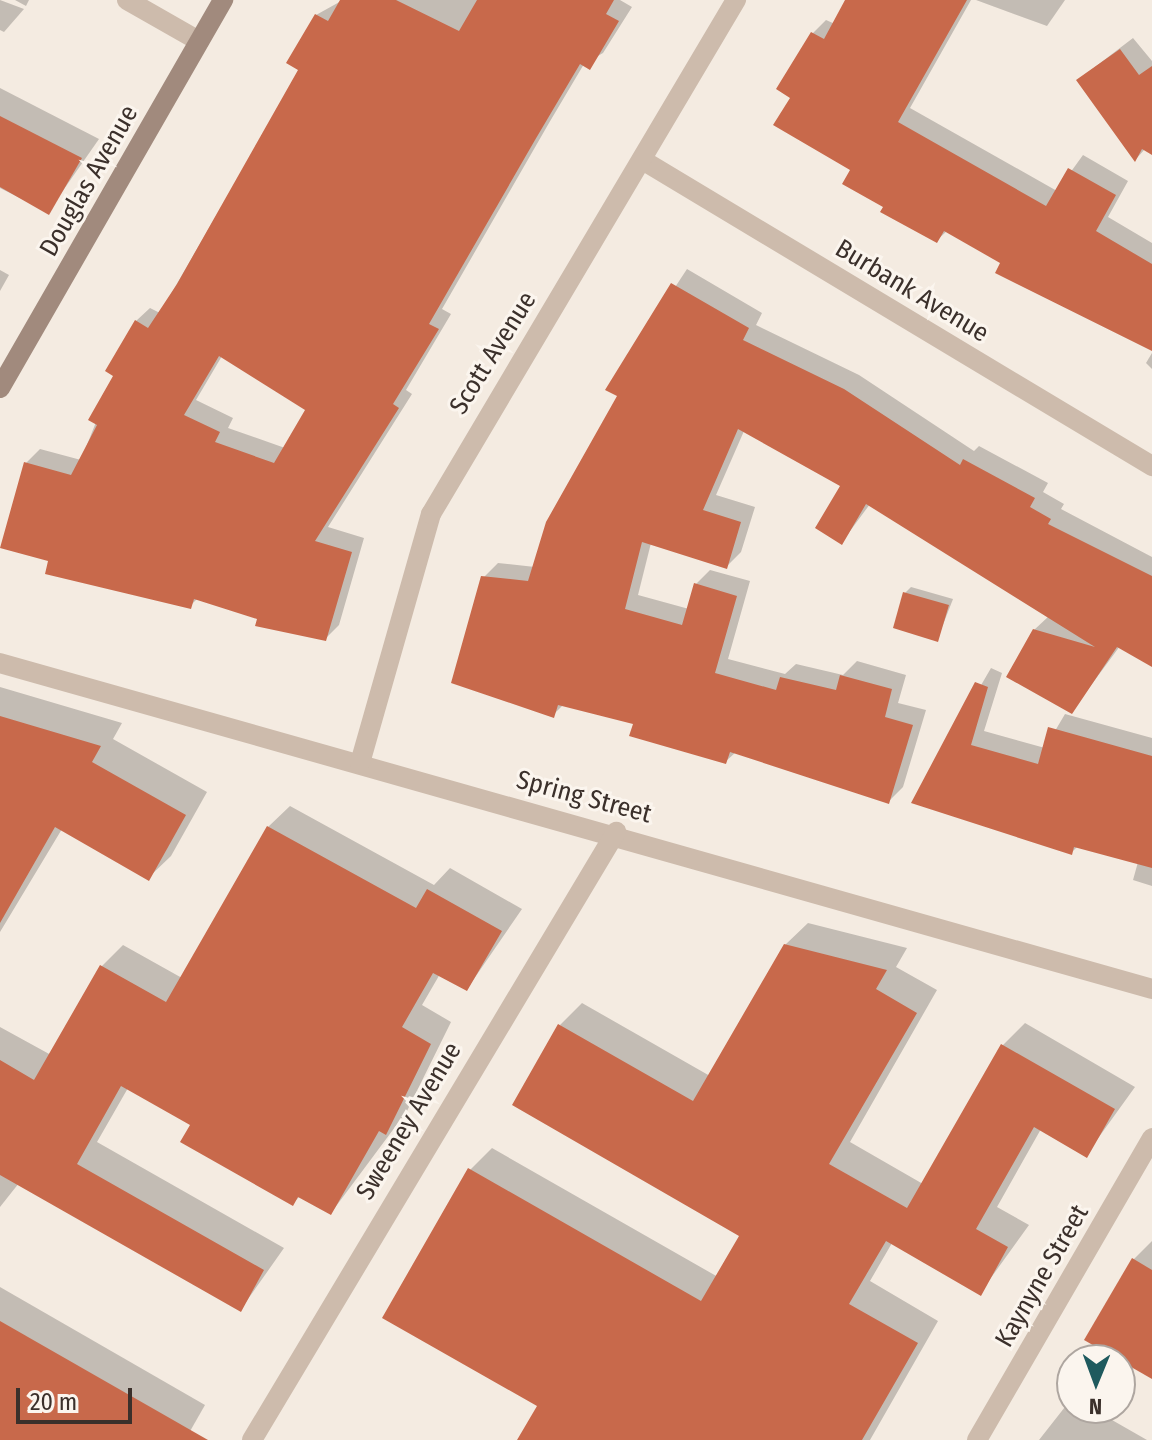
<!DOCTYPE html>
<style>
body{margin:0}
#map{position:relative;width:1152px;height:1440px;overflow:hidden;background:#f4ebe1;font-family:"Fira Sans Condensed",sans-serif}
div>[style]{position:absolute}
.shadow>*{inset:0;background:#0003}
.building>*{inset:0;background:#c8694b}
.street>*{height:20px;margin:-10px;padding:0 10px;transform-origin:10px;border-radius:10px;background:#cdbbac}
.secondary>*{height:20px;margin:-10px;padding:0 10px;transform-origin:10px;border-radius:10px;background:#a18a7d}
span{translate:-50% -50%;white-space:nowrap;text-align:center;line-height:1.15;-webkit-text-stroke:6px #fbf5ee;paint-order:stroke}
.street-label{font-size:26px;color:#3b302b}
.north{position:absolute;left:1056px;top:1344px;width:80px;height:80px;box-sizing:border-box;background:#fbf5ee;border:2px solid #aea6a0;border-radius:50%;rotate:181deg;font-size:22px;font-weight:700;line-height:32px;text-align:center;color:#3b302b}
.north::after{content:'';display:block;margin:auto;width:28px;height:36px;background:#1f5a5e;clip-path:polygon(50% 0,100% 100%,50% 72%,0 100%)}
.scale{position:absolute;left:16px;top:1388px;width:116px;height:36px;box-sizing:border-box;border:4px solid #3b302b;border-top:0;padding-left:10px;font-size:24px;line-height:28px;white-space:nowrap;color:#3b302b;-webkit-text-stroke:6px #fbf5ee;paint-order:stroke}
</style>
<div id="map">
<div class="shadow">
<i style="clip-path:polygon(0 0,24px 9px,4px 32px,0 30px)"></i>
<i style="clip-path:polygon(15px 0,29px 0,26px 6px)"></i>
<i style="clip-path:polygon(evenodd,343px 0,620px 0,632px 7px,603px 53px,584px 64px,549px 123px,442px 309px,451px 314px,406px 390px,412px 394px,328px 527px,364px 538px,339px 625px,325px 639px,198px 598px,190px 606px,51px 560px,26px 463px,40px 449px,81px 460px,136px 321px,150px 308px,160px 313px,301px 69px,316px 15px,343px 0,222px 356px,308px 410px,285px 448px,228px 428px,233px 418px,196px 400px,222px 356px)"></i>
<i style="clip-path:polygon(849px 0,971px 0,910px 108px,1057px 191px,1083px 155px,1128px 181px,1108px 217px,1152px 243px,1152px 349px,998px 272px,1003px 262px,947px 231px,936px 241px,886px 206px,853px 169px,792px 97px,813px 33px,826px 20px,835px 24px)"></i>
<i style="clip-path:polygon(976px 0,1065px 0,1047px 26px)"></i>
<i style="clip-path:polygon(1133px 38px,1152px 61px,1152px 152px,1145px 149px,1136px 159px,1078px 80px)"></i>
<i style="clip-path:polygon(0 88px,99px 139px,48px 212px,0 188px)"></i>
<i style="clip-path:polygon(687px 269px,762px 313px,756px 325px,859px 375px,974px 451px,979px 446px,1048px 483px,1043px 492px,1064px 504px,1061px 509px,1152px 557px,1152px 665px,1120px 646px,1072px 711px,1034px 630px,1049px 616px,870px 504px,842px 542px,843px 486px,744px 431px,716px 495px,755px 507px,741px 552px,726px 567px,651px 543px,638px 595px,689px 609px,696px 584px,710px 570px,750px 581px,728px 659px,785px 674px,796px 664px,843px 675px,857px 661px,906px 675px,898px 703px,926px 710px,903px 787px,888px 802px,736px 752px,725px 762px,635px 722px,564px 704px,553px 715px,483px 578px,498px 563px,535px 567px,619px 396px,608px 389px)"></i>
<i style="clip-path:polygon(0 270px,9px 275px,0 291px)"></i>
<i style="clip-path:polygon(1152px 353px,1152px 369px,1146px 363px)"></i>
<i style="clip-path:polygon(911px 587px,953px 599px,937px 640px,905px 593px)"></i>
<i style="clip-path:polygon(991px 668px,1002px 673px,984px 731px,1045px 748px,1065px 714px,1152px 738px,1152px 886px,1133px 880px,1138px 862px,1078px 846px,1071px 853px,914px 801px)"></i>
<i style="clip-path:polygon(0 687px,122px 723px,113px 739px,207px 792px,171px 856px,148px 878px,62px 829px,0 932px)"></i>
<i style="clip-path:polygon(290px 806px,434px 885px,450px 868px,522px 909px,467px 989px,440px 974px,422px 1005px,451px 1022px,407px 1111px,331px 1213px,300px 1196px,293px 1203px,192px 1124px,128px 1088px,97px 1142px,284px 1248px,241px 1309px,19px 1183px,0 1207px,0 1027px,51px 1055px,102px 966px,123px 945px,182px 978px,268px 827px)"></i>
<i style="clip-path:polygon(808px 923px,907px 948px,896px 967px,937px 990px,850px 1142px,923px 1184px,1003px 1045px,1025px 1023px,1135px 1087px,1086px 1155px,1041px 1129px,997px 1207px,1029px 1225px,980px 1293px,892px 1243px,870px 1281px,938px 1321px,870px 1440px,520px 1440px,539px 1405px,470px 1170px,492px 1148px,718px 1277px,742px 1236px,560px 1025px,582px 1003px,710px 1076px,785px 945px)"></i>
<i style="clip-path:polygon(1152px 1241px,1152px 1377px,1133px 1260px)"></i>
<i style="clip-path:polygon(0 1287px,205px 1405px,185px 1440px,0 1440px)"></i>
<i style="clip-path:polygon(1072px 1398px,1072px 1408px,1091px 1408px,1147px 1440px,1039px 1440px)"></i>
</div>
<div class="building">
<i style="clip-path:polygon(evenodd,340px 0,396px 0,459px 31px,477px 0,614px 0,606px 14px,619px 21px,590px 70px,580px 64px,535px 140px,429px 324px,439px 329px,393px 404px,399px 408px,315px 541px,352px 552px,326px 641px,255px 626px,257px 619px,194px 599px,191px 609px,45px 574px,48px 561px,0 548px,24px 462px,71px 475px,97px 425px,88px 420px,113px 376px,105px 371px,135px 320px,148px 328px,177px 284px,298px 70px,286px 63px,315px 14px,328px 21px,340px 0,219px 356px,305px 410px,274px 463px,215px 442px,220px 432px,184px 415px,219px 356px)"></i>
<i style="clip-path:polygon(845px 0,967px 0,898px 122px,1046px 206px,1068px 168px,1116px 195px,1096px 231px,1152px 264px,1152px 351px,995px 273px,1000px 263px,944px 231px,937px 243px,880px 212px,883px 207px,842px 184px,850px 170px,773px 125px,790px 98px,776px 89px,811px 32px,824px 39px)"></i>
<i style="clip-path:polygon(1120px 49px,1139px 75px,1152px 66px,1152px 155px,1142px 149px,1135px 162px,1076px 80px)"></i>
<i style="clip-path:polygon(0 116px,82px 158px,49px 215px,0 187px)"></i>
<i style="clip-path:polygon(671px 283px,749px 328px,743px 340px,844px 389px,960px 465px,963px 459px,1035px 498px,1030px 507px,1051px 519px,1048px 524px,1152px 576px,1152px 667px,1117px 647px,1072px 714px,1006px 677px,1033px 629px,1095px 647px,866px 504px,842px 545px,815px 528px,840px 486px,738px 429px,703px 510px,741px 522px,727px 569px,642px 542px,625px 609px,682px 625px,694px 583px,737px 596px,715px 673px,776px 690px,780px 677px,836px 690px,840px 675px,892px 689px,885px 717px,913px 725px,889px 804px,730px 752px,726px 764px,629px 736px,633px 724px,558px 705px,554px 718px,451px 683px,481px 576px,528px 581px,546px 522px,617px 396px,605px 390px)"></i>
<i style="clip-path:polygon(903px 592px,949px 605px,938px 642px,893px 628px)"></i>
<i style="clip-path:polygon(975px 682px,988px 687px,971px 745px,1038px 764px,1048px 727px,1152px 756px,1152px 868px,1074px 847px,1072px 855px,911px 803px)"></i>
<i style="clip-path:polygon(0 716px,101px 746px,92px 762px,186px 815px,149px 881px,55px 827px,0 923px)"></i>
<i style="clip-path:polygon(267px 826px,416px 908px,427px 889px,502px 931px,467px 991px,433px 973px,402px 1027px,431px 1044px,386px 1135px,379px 1131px,331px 1215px,298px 1197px,293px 1206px,180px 1142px,190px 1125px,121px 1086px,77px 1164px,264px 1270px,241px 1312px,0 1175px,0 1060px,34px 1080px,100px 965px,166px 1002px)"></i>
<i style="clip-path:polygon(784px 944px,887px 970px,876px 989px,917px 1013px,829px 1164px,907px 1208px,1001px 1044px,1115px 1109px,1087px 1158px,1034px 1127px,976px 1229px,1008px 1247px,981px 1296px,886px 1241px,849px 1304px,918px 1343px,862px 1440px,517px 1440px,537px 1406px,382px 1318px,468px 1168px,701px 1301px,739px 1236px,512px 1105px,558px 1024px,693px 1101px)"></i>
<i style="clip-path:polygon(1132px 1258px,1152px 1270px,1152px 1379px,1084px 1340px)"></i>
<i style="clip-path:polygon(0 1321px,208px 1440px,0 1440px)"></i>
</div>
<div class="street">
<i style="left:127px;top:0;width:83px;rotate:29.7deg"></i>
<i style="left:644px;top:161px;width:593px;rotate:30.98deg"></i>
<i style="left:0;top:663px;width:1197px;rotate:15.8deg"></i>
<i style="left:360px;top:763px;width:259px;rotate:-74.1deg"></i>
<i style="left:431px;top:514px;width:598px;rotate:-59.32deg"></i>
<i style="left:252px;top:1440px;width:709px;rotate:-59.09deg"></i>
<i style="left:977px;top:1440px;width:349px;rotate:-59.9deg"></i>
</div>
<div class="secondary">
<i style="left:0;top:388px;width:448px;rotate:-60.1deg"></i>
</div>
<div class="street-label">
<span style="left:89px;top:181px;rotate:-60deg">Douglas Avenue</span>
<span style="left:912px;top:291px;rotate:31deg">Burbank Avenue</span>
<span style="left:493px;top:353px;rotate:-58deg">Scott Avenue</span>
<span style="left:584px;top:797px;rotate:15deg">Spring Street</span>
<span style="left:409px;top:1121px;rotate:-59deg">Sweeney Avenue</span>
<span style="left:1042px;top:1276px;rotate:-60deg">Kaynyne Street</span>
</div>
<div class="north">N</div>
<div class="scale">20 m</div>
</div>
